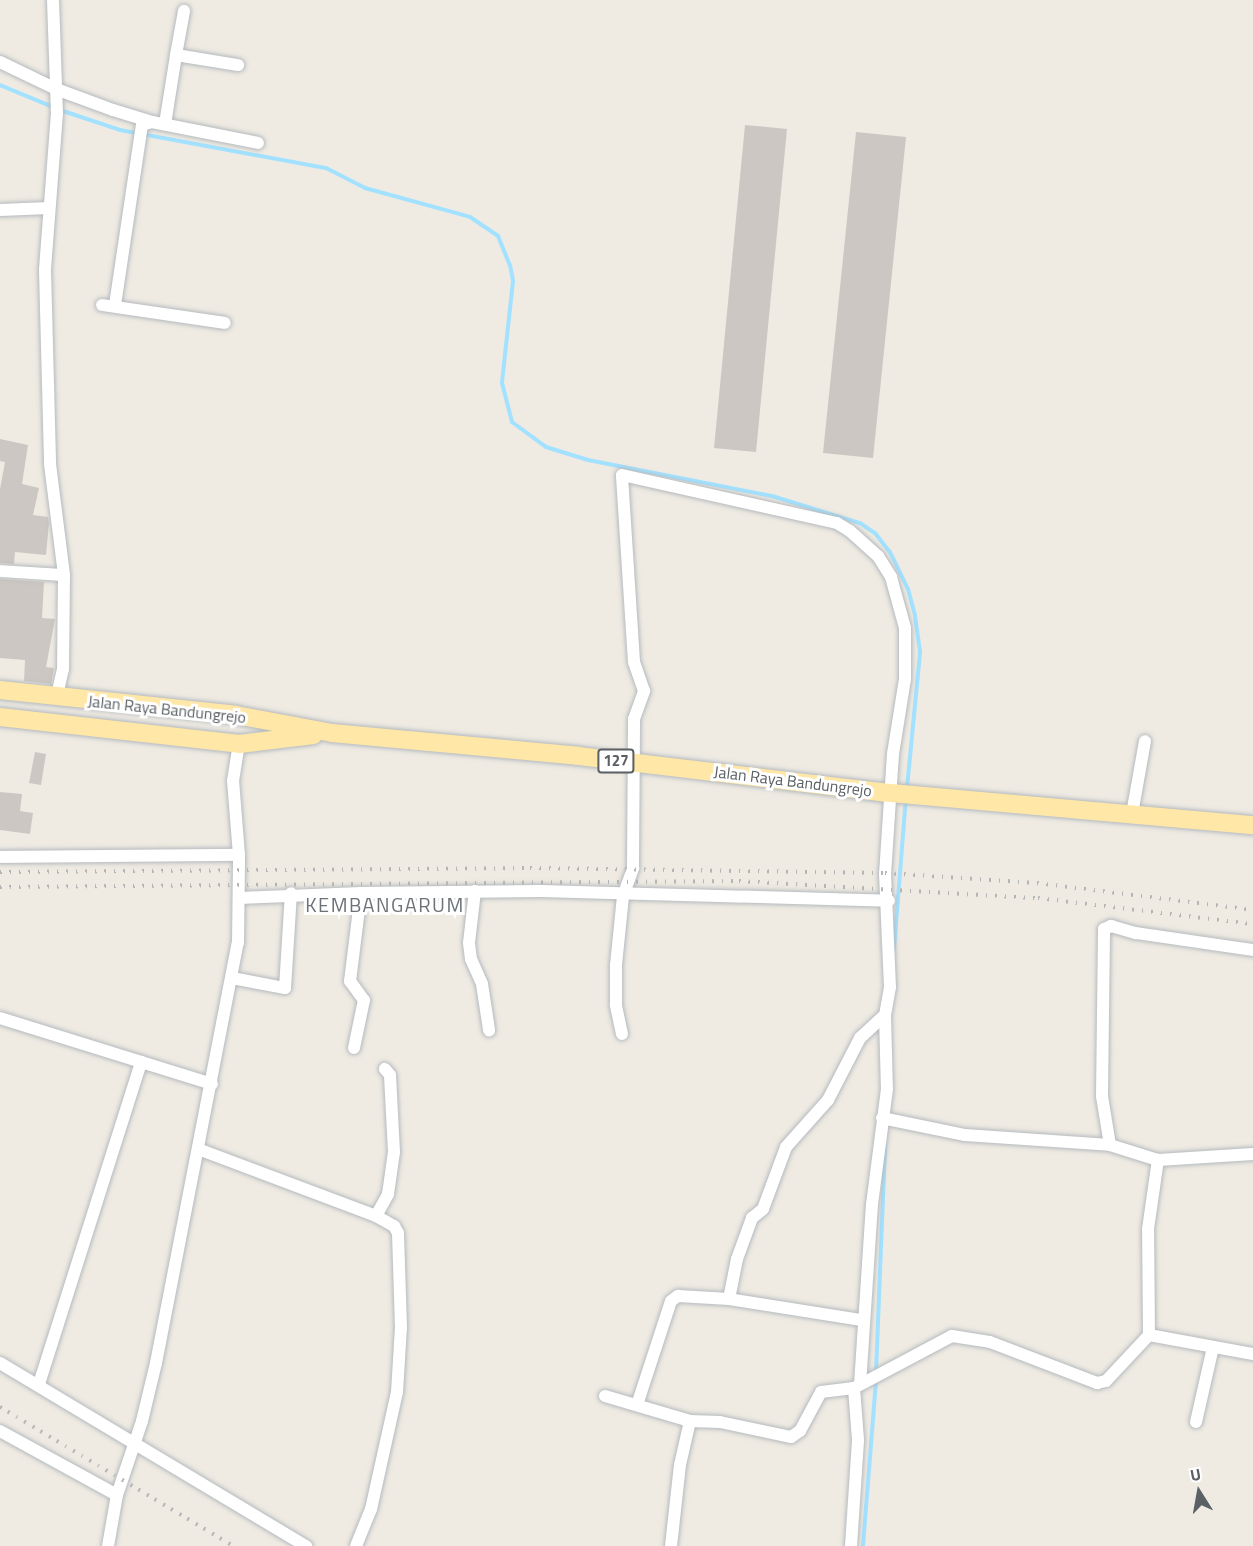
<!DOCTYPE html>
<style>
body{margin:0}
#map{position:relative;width:1253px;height:1546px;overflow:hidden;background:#efebe3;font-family:"Titillium Web",sans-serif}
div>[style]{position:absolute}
.stream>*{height:4px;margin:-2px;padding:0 2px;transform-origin:2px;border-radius:2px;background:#a2e1ff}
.building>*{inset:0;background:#ccc7c2}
.roads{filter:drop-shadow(0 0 2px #b5babe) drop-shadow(0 0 2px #b5babe)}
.street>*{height:12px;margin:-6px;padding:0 6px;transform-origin:6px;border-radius:6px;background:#fff}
.primary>*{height:18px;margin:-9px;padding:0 9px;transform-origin:9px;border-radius:9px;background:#ffe7a7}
.rail>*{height:4px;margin-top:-2px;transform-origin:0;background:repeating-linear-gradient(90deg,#b4b5b5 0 1.5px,transparent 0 9.5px)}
span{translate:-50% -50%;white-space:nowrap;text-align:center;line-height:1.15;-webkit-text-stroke:6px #fff;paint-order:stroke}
.shield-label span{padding:2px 4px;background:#fff;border:2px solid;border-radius:4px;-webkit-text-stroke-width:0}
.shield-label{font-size:15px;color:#5b6064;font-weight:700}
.street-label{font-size:16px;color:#5b6064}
.quarter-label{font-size:20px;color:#6c7277;letter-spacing:1.5px}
.north{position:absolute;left:1169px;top:1462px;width:60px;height:60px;-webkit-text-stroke:4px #fff;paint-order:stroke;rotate:349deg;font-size:16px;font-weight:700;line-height:24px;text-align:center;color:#5b6064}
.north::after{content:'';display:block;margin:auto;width:21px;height:27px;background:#5b6064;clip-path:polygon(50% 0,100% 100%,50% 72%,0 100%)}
</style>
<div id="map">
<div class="stream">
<i style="left:0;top:85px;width:57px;rotate:22.5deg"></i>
<i style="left:60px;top:110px;width:63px;rotate:18.4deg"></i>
<i style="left:120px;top:130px;width:209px;rotate:10.5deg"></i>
<i style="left:326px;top:168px;width:44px;rotate:27.1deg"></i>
<i style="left:365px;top:188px;width:109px;rotate:15.4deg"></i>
<i style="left:470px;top:217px;width:34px;rotate:34deg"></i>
<i style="left:498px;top:236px;width:31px;rotate:68deg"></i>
<i style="left:510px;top:265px;width:16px;rotate:79deg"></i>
<i style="left:513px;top:281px;width:103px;rotate:96.2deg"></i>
<i style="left:502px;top:383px;width:40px;rotate:75.6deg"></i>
<i style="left:512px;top:422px;width:42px;rotate:36.3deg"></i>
<i style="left:546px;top:447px;width:44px;rotate:17.2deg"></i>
<i style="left:588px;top:460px;width:187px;rotate:11.1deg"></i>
<i style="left:772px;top:496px;width:92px;rotate:17.1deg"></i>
<i style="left:860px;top:523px;width:18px;rotate:34deg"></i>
<i style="left:875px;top:533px;width:24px;rotate:52deg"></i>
<i style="left:890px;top:552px;width:41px;rotate:64.1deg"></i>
<i style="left:908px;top:589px;width:28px;rotate:75deg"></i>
<i style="left:915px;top:616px;width:37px;rotate:82deg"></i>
<i style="left:920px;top:653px;width:136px;rotate:95.5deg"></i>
<i style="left:894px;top:949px;width:151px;rotate:-85.5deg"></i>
<i style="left:876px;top:1372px;width:226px;rotate:-87.7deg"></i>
<i style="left:863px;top:1546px;width:168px;rotate:-85.5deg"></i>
</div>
<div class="building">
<i style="clip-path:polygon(745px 125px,787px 129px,756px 452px,714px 448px)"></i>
<i style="clip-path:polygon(856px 132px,906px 137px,873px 458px,823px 453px)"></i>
<i style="clip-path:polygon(0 439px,28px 445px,22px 484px,39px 488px,33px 515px,48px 517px,49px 523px,46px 555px,15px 552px,14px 564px,0 563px,0 489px,5px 462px,0 461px)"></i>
<i style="clip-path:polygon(0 579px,44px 582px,42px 618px,55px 619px,46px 667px,54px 668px,51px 684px,24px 681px,25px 660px,0 658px)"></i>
<i style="clip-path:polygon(35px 752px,46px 754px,41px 785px,29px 783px)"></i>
<i style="clip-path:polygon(0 792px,22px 794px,20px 811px,33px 813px,30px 834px,0 830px)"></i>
</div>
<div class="roads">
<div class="street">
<i style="left:53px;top:0;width:113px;rotate:88deg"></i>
<i style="left:57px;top:113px;width:157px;rotate:94.4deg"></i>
<i style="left:45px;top:270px;width:194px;rotate:88.5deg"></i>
<i style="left:50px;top:464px;width:112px;rotate:82.8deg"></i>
<i style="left:64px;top:575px;width:94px;rotate:90.6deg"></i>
<i style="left:63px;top:669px;width:28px;rotate:103deg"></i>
<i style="left:176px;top:55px;width:45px;rotate:-79.7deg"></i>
<i style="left:0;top:62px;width:62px;rotate:25.7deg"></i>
<i style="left:56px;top:89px;width:61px;rotate:20.2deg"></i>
<i style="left:113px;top:110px;width:41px;rotate:17.1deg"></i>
<i style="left:152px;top:122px;width:108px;rotate:11.2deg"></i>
<i style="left:165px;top:124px;width:70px;rotate:-80.9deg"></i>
<i style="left:176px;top:55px;width:63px;rotate:9.2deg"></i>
<i style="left:0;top:210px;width:49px;rotate:-2.3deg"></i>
<i style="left:102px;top:305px;width:124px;rotate:8.3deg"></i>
<i style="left:115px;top:305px;width:182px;rotate:-81.5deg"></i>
<i style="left:142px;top:125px;width:10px;rotate:-17deg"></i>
<i style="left:0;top:571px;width:64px;rotate:3.6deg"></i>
<i style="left:1132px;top:814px;width:74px;rotate:-79.9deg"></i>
<i style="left:0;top:857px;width:239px;rotate:-0.5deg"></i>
<i style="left:475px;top:891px;width:52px;rotate:96.6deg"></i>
<i style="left:469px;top:943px;width:16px;rotate:83deg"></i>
<i style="left:471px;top:959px;width:27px;rotate:66deg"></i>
<i style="left:482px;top:984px;width:47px;rotate:81.3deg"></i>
<i style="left:361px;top:893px;width:180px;rotate:-0.6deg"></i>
<i style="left:541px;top:891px;width:348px;rotate:1.6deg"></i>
<i style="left:239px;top:898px;width:122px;rotate:-2.3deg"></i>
<i style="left:361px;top:893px;width:89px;rotate:97.1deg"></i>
<i style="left:350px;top:981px;width:24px;rotate:54deg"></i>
<i style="left:364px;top:1000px;width:49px;rotate:101.8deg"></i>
<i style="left:232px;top:978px;width:54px;rotate:10.7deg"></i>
<i style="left:285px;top:988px;width:95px;rotate:-86.4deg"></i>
<i style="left:0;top:1018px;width:222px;rotate:17.3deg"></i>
<i style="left:622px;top:1034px;width:30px;rotate:-102deg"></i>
<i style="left:616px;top:1005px;width:40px;rotate:-90deg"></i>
<i style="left:616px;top:965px;width:69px;rotate:-84.2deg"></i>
<i style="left:623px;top:896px;width:30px;rotate:-70deg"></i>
<i style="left:633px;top:868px;width:149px;rotate:-89.6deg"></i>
<i style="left:634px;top:719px;width:30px;rotate:-70deg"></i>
<i style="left:644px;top:691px;width:31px;rotate:-109deg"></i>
<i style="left:634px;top:662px;width:187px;rotate:-93.7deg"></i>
<i style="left:622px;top:475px;width:220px;rotate:12.6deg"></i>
<i style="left:837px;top:523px;width:15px;rotate:32deg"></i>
<i style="left:850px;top:531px;width:38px;rotate:42deg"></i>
<i style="left:878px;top:556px;width:25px;rotate:58deg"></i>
<i style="left:891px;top:577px;width:53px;rotate:74.6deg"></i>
<i style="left:905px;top:628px;width:51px;rotate:90deg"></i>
<i style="left:905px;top:679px;width:76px;rotate:99.1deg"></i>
<i style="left:893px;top:754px;width:119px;rotate:93.8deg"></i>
<i style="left:885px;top:873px;width:114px;rotate:87.5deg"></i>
<i style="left:890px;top:987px;width:28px;rotate:100deg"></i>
<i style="left:885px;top:1015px;width:74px;rotate:88.5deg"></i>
<i style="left:887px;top:1089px;width:116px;rotate:97.4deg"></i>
<i style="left:872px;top:1204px;width:179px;rotate:93.8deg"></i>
<i style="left:882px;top:1118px;width:85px;rotate:11.6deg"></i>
<i style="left:965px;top:1135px;width:145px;rotate:3.9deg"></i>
<i style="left:1110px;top:1145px;width:50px;rotate:17.4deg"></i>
<i style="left:1158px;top:1160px;width:95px;rotate:-3.6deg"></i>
<i style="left:1110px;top:1145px;width:50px;rotate:-99.3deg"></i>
<i style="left:1102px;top:1096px;width:167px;rotate:-89.3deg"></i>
<i style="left:1104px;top:929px;width:8px;rotate:-23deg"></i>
<i style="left:1111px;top:926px;width:26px;rotate:16deg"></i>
<i style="left:1136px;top:933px;width:118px;rotate:8.3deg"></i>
<i style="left:198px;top:1149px;width:190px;rotate:20.6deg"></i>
<i style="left:376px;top:1216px;width:21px;rotate:29deg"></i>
<i style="left:394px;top:1226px;width:8px;rotate:60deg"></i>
<i style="left:398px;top:1233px;width:94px;rotate:88.2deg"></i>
<i style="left:401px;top:1327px;width:65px;rotate:93.5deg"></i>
<i style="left:397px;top:1392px;width:120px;rotate:102.5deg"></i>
<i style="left:371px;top:1509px;width:40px;rotate:112deg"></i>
<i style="left:376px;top:1216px;width:25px;rotate:-61deg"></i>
<i style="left:388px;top:1194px;width:42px;rotate:-81.9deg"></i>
<i style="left:394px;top:1152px;width:77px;rotate:-93deg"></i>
<i style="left:390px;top:1075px;width:8px;rotate:-130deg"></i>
<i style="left:729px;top:1299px;width:41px;rotate:-78.7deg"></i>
<i style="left:737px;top:1259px;width:44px;rotate:-69.9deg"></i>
<i style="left:752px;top:1218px;width:14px;rotate:-39deg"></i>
<i style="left:763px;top:1209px;width:66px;rotate:-69.6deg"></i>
<i style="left:786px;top:1147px;width:63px;rotate:-48.2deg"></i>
<i style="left:828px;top:1100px;width:70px;rotate:-62.7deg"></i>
<i style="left:860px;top:1038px;width:34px;rotate:-43deg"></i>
<i style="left:1149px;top:1335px;width:106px;rotate:10.4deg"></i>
<i style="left:0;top:1363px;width:357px;rotate:30.9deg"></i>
<i style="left:39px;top:1384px;width:338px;rotate:-72.4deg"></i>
<i style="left:605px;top:1396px;width:89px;rotate:16.4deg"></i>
<i style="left:637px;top:1405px;width:109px;rotate:-71.9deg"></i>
<i style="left:671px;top:1301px;width:9px;rotate:-36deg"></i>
<i style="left:678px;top:1296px;width:51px;rotate:3.4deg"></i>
<i style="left:729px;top:1299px;width:135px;rotate:9deg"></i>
<i style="left:1196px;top:1422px;width:77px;rotate:-77.2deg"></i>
<i style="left:0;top:1431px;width:133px;rotate:28.7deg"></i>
<i style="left:108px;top:1546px;width:52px;rotate:-80deg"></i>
<i style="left:117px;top:1495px;width:78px;rotate:-71.3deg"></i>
<i style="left:142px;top:1421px;width:60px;rotate:-76.4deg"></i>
<i style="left:156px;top:1363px;width:428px;rotate:-79deg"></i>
<i style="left:238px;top:943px;width:88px;rotate:-89.3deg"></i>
<i style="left:239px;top:855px;width:74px;rotate:-94.6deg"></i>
<i style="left:233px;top:781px;width:37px;rotate:-81deg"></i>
<i style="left:671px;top:1546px;width:81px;rotate:-83.7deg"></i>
<i style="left:680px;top:1465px;width:45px;rotate:-77.2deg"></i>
<i style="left:690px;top:1421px;width:30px;rotate:2deg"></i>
<i style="left:720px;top:1422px;width:73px;rotate:11.9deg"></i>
<i style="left:791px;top:1437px;width:11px;rotate:-34deg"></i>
<i style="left:800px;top:1431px;width:44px;rotate:-61.7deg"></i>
<i style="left:821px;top:1392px;width:33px;rotate:-7deg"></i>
<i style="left:854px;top:1388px;width:111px;rotate:-28deg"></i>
<i style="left:952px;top:1336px;width:38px;rotate:9deg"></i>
<i style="left:990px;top:1342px;width:115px;rotate:21deg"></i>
<i style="left:1097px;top:1383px;width:9px;rotate:-13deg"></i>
<i style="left:1106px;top:1381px;width:63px;rotate:-46.9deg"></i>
<i style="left:1149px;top:1335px;width:106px;rotate:-90.5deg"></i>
<i style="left:1148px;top:1229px;width:70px;rotate:-81.8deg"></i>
<i style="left:851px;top:1546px;width:106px;rotate:-86.2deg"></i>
<i style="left:858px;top:1440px;width:52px;rotate:-94.4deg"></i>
</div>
<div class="primary">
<i style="left:0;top:690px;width:237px;rotate:6deg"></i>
<i style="left:236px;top:715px;width:98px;rotate:10.6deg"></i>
<i style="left:332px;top:733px;width:247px;rotate:5.3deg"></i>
<i style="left:578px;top:756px;width:304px;rotate:6.8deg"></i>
<i style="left:880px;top:792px;width:374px;rotate:5.1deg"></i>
<i style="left:0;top:717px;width:241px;rotate:6.4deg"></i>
<i style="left:239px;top:744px;width:75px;rotate:-6.9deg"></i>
</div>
</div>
<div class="rail">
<i style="left:0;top:872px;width:530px;rotate:-0.43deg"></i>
<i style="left:530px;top:868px;width:355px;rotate:0.8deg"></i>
<i style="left:885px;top:873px;width:152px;rotate:3.8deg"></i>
<i style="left:1037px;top:883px;width:218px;rotate:7.1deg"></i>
<i style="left:0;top:887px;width:739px;rotate:-0.47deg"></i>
<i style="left:739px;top:881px;width:299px;rotate:3.3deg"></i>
<i style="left:1038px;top:898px;width:217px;rotate:6.9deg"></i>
<i style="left:0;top:1407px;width:271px;rotate:30.8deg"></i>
</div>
<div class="shield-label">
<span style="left:616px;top:761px">127</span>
</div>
<div class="street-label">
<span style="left:167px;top:709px;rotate:6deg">Jalan Raya Bandungrejo</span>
<span style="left:793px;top:781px;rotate:7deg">Jalan Raya Bandungrejo</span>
</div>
<div class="quarter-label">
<span style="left:385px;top:904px">KEMBANGARUM</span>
</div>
<div class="north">U</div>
</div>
